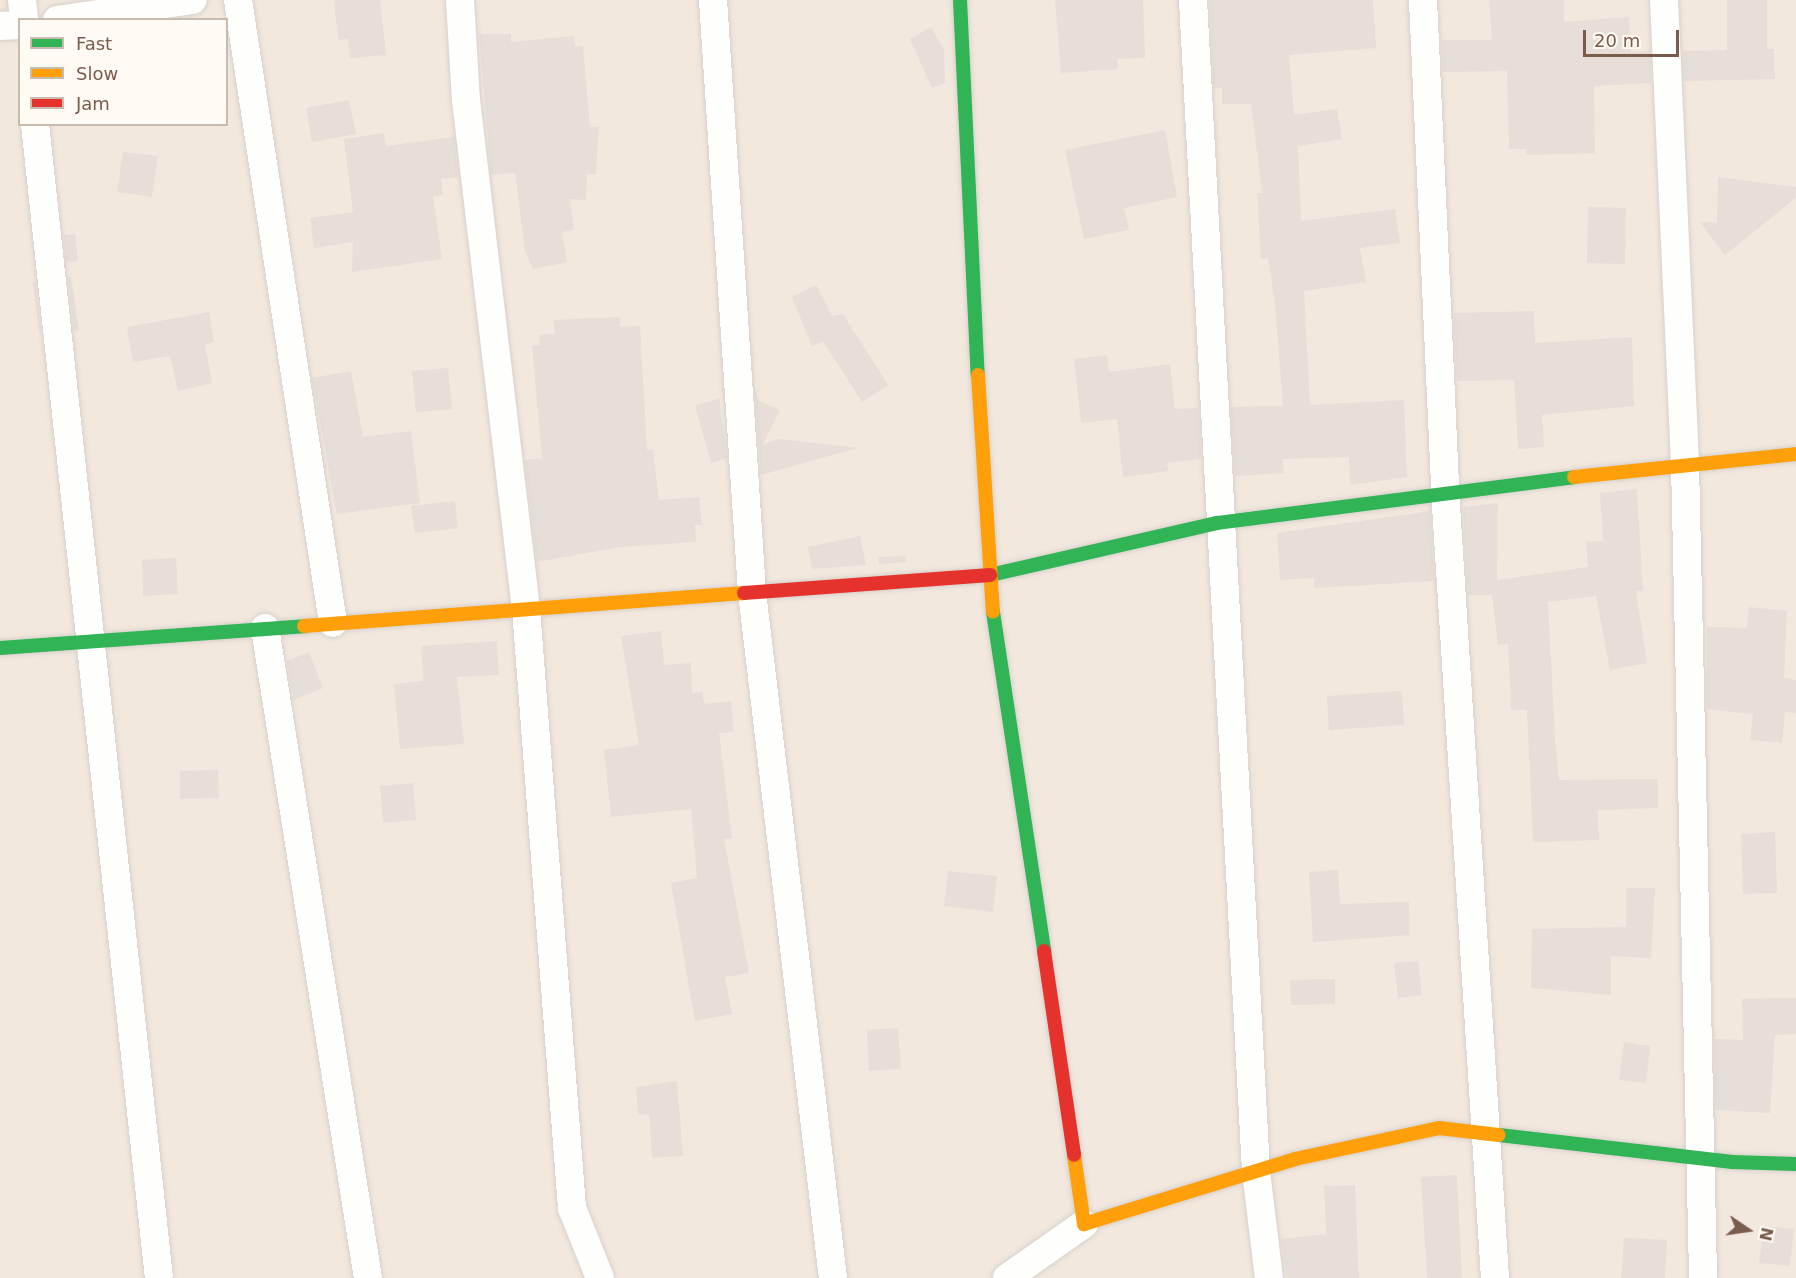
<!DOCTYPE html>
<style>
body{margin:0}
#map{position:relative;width:1796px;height:1278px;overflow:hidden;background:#f9f5f0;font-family:"DejaVu Sans",sans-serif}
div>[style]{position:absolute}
.residential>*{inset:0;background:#f2e8de}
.building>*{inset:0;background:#e6ded7}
.roads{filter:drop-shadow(0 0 2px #d7d1cb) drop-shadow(0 0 2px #d7d1cb)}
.street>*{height:28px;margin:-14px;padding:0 14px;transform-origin:14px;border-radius:14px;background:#fefefd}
.fast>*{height:14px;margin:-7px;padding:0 7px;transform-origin:7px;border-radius:7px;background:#30b455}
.slow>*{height:14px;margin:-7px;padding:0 7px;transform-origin:7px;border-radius:7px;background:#ff9f0a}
.jam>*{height:14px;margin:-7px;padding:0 7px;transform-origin:7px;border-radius:7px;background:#e5322d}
span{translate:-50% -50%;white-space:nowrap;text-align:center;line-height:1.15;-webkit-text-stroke:4.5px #fffaf3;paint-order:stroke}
.legend{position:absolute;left:18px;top:18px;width:210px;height:108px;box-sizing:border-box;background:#fffaf3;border:2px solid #cabbb1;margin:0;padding:8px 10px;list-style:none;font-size:18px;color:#7a5c4d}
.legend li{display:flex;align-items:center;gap:12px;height:30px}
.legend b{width:30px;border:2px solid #cabbb1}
.north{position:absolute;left:1718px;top:1200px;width:60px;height:60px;-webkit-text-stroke:4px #fffaf3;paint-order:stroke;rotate:103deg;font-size:16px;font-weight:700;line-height:24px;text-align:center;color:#7a5c4d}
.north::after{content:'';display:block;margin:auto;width:21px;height:27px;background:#7a5c4d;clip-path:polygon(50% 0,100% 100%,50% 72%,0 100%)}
.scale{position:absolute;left:1583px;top:30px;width:96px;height:27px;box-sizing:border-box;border:3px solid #7a5c4d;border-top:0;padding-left:8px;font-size:18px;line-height:21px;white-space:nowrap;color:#7a5c4d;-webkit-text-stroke:4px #fffaf3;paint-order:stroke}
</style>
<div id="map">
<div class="residential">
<i style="clip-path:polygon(evenodd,0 0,1796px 0,1796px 1278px,0 1278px,0 0,20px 20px,226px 20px,226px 124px,20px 124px,20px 20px)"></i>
</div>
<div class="building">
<i style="clip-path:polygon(334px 0,380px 0,386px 55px,350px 58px,348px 39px,338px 40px)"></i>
<i style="clip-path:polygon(1055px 0,1143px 0,1145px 58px,1117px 59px,1118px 69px,1061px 73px)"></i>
<i style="clip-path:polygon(1210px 0,1373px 0,1376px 48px,1289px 55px,1294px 115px,1337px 109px,1342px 139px,1298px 146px,1301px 221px,1395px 209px,1400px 243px,1360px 248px,1366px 282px,1304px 291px,1310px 405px,1404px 400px,1407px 477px,1350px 485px,1349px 457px,1282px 459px,1284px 473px,1235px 476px,1231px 407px,1283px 406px,1275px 304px,1268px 258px,1261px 259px,1257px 193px,1262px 193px,1251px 104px,1222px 104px,1222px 88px,1214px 88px)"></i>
<i style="clip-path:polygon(1489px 0,1564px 0,1564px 22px,1629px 17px,1631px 52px,1650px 51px,1651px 83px,1594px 86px,1595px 153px,1526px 155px,1526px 149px,1509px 149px,1507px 71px,1443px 72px,1442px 40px,1492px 40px)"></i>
<i style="clip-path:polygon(1727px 0,1767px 0,1767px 49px,1774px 49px,1775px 79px,1684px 81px,1683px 51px,1727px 50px)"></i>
<i style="clip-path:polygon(931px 27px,944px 50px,945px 83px,932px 88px,910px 39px)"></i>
<i style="clip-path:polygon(479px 34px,511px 34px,511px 42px,574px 36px,575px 47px,583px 46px,590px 127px,599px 127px,596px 174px,587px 174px,586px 200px,570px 199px,574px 230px,562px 232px,567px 262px,533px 269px,525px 250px,515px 173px,491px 175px)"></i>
<i style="clip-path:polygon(349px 100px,356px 134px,312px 142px,306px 108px)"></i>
<i style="clip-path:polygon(1165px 130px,1177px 197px,1124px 208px,1129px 230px,1084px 239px,1065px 150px)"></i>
<i style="clip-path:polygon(384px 133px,386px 146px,454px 137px,458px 177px,441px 179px,443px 195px,433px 196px,442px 259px,352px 272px,353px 242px,314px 248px,310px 218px,353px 212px,344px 139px)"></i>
<i style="clip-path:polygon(123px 152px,158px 156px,152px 197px,117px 192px)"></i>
<i style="clip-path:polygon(1718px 177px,1796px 187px,1796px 198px,1725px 255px,1700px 222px,1717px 223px)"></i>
<i style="clip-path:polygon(1588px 207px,1626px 208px,1625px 264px,1587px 263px)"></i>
<i style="clip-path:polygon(75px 234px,78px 261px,66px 262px,64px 235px)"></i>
<i style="clip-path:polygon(68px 277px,71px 277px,79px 330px,74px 331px)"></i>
<i style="clip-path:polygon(35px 282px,41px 336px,40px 336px,33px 283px)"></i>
<i style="clip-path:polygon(816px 285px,832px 316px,843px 314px,888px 385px,862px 402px,823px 341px,812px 346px,792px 297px)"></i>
<i style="clip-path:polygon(1534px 311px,1535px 343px,1632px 337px,1634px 406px,1542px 415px,1544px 447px,1518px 449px,1514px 380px,1457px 381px,1454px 313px)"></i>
<i style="clip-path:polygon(209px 312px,214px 342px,205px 344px,212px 383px,178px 391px,170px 356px,133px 362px,127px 327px)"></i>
<i style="clip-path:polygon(620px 317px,620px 327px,640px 326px,647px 450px,653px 449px,659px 500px,699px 497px,702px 525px,695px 525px,696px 542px,620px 547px,537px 562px,525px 460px,542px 458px,532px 345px,540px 345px,539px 335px,555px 334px,553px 320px)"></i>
<i style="clip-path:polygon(1107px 355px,1109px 372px,1170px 364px,1175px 409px,1198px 408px,1201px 459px,1167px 463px,1168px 471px,1123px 477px,1117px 419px,1081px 423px,1074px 359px)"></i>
<i style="clip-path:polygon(448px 368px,452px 409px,416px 412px,412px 371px)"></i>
<i style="clip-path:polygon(351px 371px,363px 437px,411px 431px,420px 503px,337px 514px,312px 378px)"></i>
<i style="clip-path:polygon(755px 391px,760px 401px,780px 410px,763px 444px,780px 439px,857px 448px,761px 475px)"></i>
<i style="clip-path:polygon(719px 398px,727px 458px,711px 463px,695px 406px)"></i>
<i style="clip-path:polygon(1637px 489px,1643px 591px,1636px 591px,1647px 663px,1610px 670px,1596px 596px,1548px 602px,1555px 738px,1559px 780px,1658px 779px,1658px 808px,1598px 810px,1599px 840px,1533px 842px,1527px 710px,1511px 710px,1508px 644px,1498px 645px,1492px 595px,1468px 595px,1463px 507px,1498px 503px,1497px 580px,1588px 567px,1586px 542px,1603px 541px,1600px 493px)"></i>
<i style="clip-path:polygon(455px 501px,458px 528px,415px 533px,411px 506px)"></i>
<i style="clip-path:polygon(1430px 511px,1434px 581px,1314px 588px,1314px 578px,1280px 580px,1277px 533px)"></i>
<i style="clip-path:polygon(860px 536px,866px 565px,812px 569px,808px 547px)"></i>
<i style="clip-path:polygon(906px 556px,906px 562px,879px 564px,878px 557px)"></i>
<i style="clip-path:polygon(176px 558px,178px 594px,143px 596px,142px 560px)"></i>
<i style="clip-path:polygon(1749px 607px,1787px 611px,1784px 678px,1796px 680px,1796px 713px,1785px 712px,1782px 743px,1750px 740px,1753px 714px,1707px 709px,1707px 627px,1747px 628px)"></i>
<i style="clip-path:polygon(661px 631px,664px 665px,691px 663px,692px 693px,702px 692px,704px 704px,731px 701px,734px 732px,719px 733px,732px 838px,724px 839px,749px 973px,725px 977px,732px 1014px,695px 1021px,671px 883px,697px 878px,691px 809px,611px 817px,604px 750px,639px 745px,621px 636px)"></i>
<i style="clip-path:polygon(497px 641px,499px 675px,457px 677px,464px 744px,400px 749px,394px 684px,423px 681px,421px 646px)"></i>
<i style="clip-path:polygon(309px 652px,323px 688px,294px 700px,287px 661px)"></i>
<i style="clip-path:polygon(1402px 691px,1404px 725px,1329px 730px,1327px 696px)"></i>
<i style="clip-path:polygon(218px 770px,219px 798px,180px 799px,180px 771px)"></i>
<i style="clip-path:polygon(413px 783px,416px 820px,383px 823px,380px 786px)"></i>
<i style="clip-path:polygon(1775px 832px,1777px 893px,1743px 894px,1741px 834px)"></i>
<i style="clip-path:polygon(1338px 870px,1340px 904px,1409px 902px,1410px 935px,1313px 942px,1309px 872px)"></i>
<i style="clip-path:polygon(948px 871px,997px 876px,993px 912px,944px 906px)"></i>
<i style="clip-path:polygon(1626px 888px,1655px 888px,1651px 958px,1611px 956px,1611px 995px,1531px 988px,1532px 929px,1626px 927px)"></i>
<i style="clip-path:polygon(1418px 961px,1422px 995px,1398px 998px,1394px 963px)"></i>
<i style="clip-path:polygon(1335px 979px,1335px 1004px,1291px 1005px,1290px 980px)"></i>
<i style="clip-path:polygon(1796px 998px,1796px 1034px,1775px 1035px,1770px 1113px,1716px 1110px,1714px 1039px,1743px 1040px,1742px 999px)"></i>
<i style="clip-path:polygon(898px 1028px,901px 1069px,869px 1071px,867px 1030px)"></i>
<i style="clip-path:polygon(1624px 1042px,1650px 1046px,1646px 1083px,1619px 1080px)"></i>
<i style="clip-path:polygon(677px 1081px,683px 1156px,652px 1158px,649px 1114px,638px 1115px,636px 1087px)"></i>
<i style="clip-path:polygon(1457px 1175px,1462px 1278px,1427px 1278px,1421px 1177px)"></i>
<i style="clip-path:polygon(1355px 1185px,1359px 1278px,1287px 1278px,1281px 1239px,1326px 1234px,1324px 1186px)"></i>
<i style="clip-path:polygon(1764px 1226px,1794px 1229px,1790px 1266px,1759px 1263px)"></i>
<i style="clip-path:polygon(1624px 1238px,1667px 1240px,1665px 1278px,1621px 1278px)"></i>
</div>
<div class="roads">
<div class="street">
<i style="left:22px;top:0;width:20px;rotate:84deg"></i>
<i style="left:238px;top:0;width:630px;rotate:81.33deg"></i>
<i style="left:460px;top:0;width:100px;rotate:86.6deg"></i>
<i style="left:466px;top:100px;width:513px;rotate:83.28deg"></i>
<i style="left:526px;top:609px;width:601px;rotate:85.61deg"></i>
<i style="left:572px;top:1208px;width:75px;rotate:68.2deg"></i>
<i style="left:713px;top:0;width:593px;rotate:86.23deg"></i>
<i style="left:752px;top:592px;width:691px;rotate:83.27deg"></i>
<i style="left:1193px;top:0;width:1173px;rotate:86.92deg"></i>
<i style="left:1256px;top:1171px;width:108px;rotate:83.1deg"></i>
<i style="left:1423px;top:0;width:490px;rotate:87.4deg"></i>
<i style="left:1445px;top:490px;width:790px;rotate:86.37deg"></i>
<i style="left:1664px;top:0;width:463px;rotate:87.4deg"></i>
<i style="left:1685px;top:463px;width:815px;rotate:88.73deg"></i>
<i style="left:57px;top:20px;width:137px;rotate:-8.4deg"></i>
<i style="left:0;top:26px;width:20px;rotate:-3deg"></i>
<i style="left:35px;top:124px;width:1161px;rotate:83.87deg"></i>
<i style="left:265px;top:628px;width:658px;rotate:81deg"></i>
<i style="left:1007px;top:1278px;width:94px;rotate:-35deg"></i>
</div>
<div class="fast">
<i style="left:960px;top:0;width:375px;rotate:87.3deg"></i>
<i style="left:990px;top:575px;width:233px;rotate:-12.9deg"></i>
<i style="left:1217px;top:523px;width:360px;rotate:-7.3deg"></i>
<i style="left:993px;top:612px;width:343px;rotate:81.4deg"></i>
<i style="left:0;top:648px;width:305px;rotate:-4.1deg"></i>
<i style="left:1499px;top:1135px;width:235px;rotate:6.6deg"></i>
<i style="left:1732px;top:1162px;width:64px;rotate:1.8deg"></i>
</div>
<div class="slow">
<i style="left:978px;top:375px;width:237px;rotate:86.4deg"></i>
<i style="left:1574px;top:477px;width:223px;rotate:-5.9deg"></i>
<i style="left:304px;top:626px;width:441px;rotate:-4.3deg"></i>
<i style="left:1074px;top:1155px;width:70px;rotate:81.8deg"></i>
<i style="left:1084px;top:1224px;width:221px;rotate:-17.1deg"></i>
<i style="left:1295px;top:1159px;width:147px;rotate:-12.1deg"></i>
<i style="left:1439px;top:1128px;width:60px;rotate:6.7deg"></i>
</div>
<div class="jam">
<i style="left:744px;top:593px;width:247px;rotate:-4.2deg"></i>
<i style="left:1044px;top:951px;width:206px;rotate:81.6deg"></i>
</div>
</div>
<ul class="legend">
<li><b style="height:8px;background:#30b455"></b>Fast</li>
<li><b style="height:8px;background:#ff9f0a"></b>Slow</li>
<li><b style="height:8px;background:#e5322d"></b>Jam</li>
</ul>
<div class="north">N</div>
<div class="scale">20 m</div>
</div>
